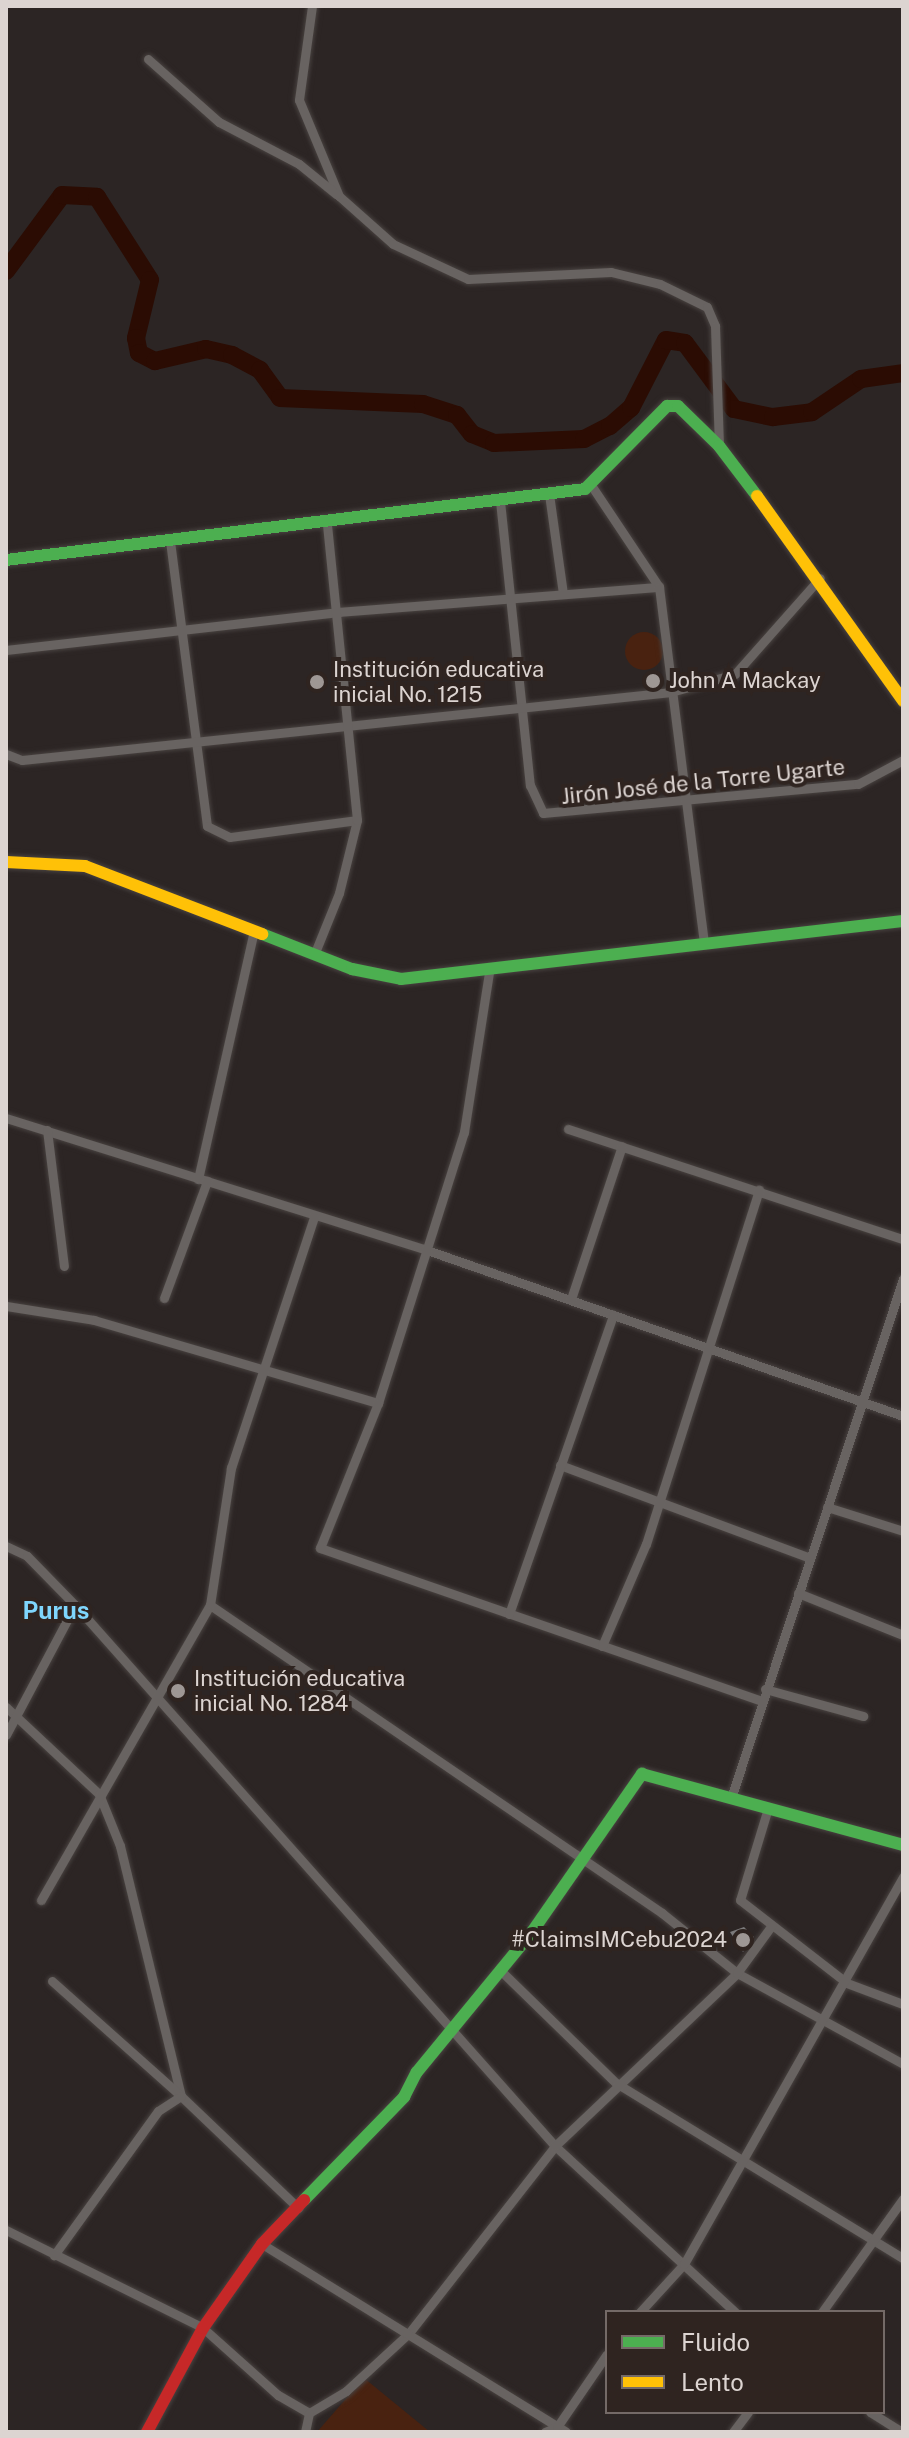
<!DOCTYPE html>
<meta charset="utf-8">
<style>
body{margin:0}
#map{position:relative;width:909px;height:2438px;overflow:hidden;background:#2c2524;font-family:"Public Sans",sans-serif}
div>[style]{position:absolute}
.green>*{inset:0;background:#492210}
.round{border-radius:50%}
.river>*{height:18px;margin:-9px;padding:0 9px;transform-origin:9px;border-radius:9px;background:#2b0c03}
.building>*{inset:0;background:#7b7a7b}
.roads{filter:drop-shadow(0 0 2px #484240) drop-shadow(0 0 2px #484240)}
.street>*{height:9px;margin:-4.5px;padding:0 4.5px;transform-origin:4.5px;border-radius:4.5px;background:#686361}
.fast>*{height:12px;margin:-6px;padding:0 6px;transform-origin:6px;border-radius:6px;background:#4caf50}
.slow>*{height:12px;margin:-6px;padding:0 6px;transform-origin:6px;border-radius:6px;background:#ffc107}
.jam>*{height:12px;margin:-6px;padding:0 6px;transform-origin:6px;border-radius:6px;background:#c62828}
.dots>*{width:22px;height:22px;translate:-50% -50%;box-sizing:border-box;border:4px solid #2f2420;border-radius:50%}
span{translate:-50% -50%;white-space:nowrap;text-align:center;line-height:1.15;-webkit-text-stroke:8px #2f2420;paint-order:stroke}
.poi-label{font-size:22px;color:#dcd4d1}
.left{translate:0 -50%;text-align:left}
.right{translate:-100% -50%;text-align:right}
.street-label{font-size:22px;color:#dcd4d1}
.neighbourhood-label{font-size:24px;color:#7fd6fd;font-weight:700}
.frame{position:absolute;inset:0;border:8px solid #dcd4d1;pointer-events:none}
.legend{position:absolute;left:605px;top:2310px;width:280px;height:104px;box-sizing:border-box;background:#2f2420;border:2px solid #746a67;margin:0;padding:10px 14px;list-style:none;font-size:24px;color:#dcd4d1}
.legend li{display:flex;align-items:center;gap:16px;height:40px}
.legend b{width:40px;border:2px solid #746a67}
</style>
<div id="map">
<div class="green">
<i class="round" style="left:625px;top:632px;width:38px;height:38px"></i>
<i style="clip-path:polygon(364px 2378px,430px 2432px,317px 2432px)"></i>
</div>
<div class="river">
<i style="left:6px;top:271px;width:94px;rotate:-53.6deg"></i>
<i style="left:62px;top:195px;width:35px;rotate:3deg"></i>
<i style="left:97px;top:197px;width:98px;rotate:57.4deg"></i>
<i style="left:150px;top:280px;width:60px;rotate:103.6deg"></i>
<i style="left:136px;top:338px;width:15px;rotate:79deg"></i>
<i style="left:139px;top:353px;width:18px;rotate:27deg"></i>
<i style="left:155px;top:361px;width:52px;rotate:-13.2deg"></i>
<i style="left:206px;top:349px;width:27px;rotate:13deg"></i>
<i style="left:232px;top:355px;width:32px;rotate:28deg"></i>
<i style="left:260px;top:370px;width:34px;rotate:54deg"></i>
<i style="left:280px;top:398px;width:143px;rotate:2.4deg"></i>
<i style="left:423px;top:404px;width:36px;rotate:18deg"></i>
<i style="left:457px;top:415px;width:24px;rotate:52deg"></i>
<i style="left:472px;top:434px;width:24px;rotate:22deg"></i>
<i style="left:494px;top:443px;width:90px;rotate:-2.5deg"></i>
<i style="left:584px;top:439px;width:29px;rotate:-27deg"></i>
<i style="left:610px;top:426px;width:28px;rotate:-41deg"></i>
<i style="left:631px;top:408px;width:76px;rotate:-62.8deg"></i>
<i style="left:666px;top:340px;width:19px;rotate:9deg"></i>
<i style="left:685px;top:343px;width:82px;rotate:53.4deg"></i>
<i style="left:734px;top:409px;width:40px;rotate:12deg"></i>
<i style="left:773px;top:417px;width:39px;rotate:-7deg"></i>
<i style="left:812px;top:412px;width:59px;rotate:-34deg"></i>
<i style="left:861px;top:379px;width:42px;rotate:-8.1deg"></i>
</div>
<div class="building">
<i style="clip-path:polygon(744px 1927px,754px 1937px,743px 1952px,730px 1932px)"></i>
</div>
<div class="roads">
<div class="street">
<i style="left:312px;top:6px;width:95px;rotate:97.9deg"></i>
<i style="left:299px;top:100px;width:104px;rotate:67.4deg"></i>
<i style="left:339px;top:196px;width:72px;rotate:41.6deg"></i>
<i style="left:393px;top:244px;width:83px;rotate:25deg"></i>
<i style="left:468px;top:279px;width:143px;rotate:-2.8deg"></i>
<i style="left:611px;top:272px;width:50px;rotate:13.8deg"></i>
<i style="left:660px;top:284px;width:52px;rotate:26.1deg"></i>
<i style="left:707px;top:307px;width:21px;rotate:67deg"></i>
<i style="left:715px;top:326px;width:119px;rotate:88.1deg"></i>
<i style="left:148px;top:59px;width:95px;rotate:41.6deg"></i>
<i style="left:219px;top:122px;width:90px;rotate:27.7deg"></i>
<i style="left:299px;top:164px;width:48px;rotate:39deg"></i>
<i style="left:591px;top:485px;width:123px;rotate:56.3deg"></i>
<i style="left:549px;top:494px;width:100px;rotate:82deg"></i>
<i style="left:500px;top:501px;width:286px;rotate:84deg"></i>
<i style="left:530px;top:785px;width:31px;rotate:65deg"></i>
<i style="left:543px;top:813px;width:316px;rotate:-5.3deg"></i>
<i style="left:858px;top:784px;width:51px;rotate:-28.1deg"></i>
<i style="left:170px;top:541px;width:287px;rotate:82.6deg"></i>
<i style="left:207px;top:826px;width:25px;rotate:26deg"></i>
<i style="left:230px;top:837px;width:128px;rotate:-7.6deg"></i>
<i style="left:6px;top:650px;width:335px;rotate:-6.5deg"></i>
<i style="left:339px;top:612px;width:321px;rotate:-4.5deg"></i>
<i style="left:659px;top:587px;width:359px;rotate:82.8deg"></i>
<i style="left:6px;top:754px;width:17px;rotate:21deg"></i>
<i style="left:22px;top:760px;width:653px;rotate:-5.98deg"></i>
<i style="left:671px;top:692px;width:66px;rotate:-15.7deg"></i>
<i style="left:735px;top:674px;width:128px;rotate:-48.5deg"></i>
<i style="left:314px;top:955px;width:67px;rotate:-68deg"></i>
<i style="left:339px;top:893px;width:75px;rotate:-76.1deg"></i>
<i style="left:357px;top:820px;width:299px;rotate:-95.8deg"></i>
<i style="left:6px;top:1118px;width:438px;rotate:17.4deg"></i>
<i style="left:424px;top:1249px;width:507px;rotate:19.22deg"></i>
<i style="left:568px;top:1129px;width:353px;rotate:18.2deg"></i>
<i style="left:47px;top:1130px;width:137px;rotate:82.9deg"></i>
<i style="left:198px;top:1179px;width:254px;rotate:-77.3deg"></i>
<i style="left:164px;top:1298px;width:125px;rotate:-69.8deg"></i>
<i style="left:571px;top:1299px;width:161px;rotate:-71.6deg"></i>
<i style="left:6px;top:1306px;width:89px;rotate:9deg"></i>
<i style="left:94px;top:1320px;width:296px;rotate:16.3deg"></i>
<i style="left:378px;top:1403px;width:284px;rotate:-72.4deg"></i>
<i style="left:464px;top:1132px;width:162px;rotate:-81.1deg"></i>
<i style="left:378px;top:1403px;width:156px;rotate:111.8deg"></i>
<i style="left:320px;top:1548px;width:467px;rotate:19.1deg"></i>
<i style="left:560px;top:1465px;width:267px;rotate:20.4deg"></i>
<i style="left:827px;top:1507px;width:80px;rotate:17.5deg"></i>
<i style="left:6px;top:1546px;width:23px;rotate:25deg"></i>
<i style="left:27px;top:1556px;width:69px;rotate:45.6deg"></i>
<i style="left:75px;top:1605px;width:723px;rotate:48.42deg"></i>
<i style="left:555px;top:2146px;width:245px;rotate:42.7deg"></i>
<i style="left:798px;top:1593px;width:113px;rotate:21.8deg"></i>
<i style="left:210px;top:1605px;width:547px;rotate:34.27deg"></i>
<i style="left:662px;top:1913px;width:96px;rotate:38.7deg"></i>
<i style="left:737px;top:1973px;width:189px;rotate:28.7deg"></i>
<i style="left:509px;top:1614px;width:317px;rotate:-70.8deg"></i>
<i style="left:602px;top:1646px;width:111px;rotate:-66.7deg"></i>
<i style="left:646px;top:1544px;width:372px;rotate:-72.3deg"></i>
<i style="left:765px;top:1689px;width:102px;rotate:15.4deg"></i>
<i style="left:6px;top:1707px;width:127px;rotate:43.1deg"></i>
<i style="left:99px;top:1794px;width:56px;rotate:68deg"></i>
<i style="left:120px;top:1846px;width:257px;rotate:76.3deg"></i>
<i style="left:181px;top:2096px;width:162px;rotate:43.7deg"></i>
<i style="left:6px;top:1735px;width:147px;rotate:-62deg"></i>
<i style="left:731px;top:1798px;width:547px;rotate:-71.66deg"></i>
<i style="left:768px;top:1808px;width:96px;rotate:106.9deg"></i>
<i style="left:740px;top:1900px;width:135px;rotate:37.8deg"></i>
<i style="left:847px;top:1983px;width:60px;rotate:20.6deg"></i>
<i style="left:41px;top:1900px;width:340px;rotate:-60.2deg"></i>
<i style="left:210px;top:1605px;width:139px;rotate:-81.3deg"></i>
<i style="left:231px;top:1468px;width:264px;rotate:-71.7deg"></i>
<i style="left:499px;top:1969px;width:163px;rotate:44.3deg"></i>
<i style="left:616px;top:2083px;width:336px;rotate:31.4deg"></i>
<i style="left:52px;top:1981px;width:173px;rotate:41.7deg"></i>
<i style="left:181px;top:2096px;width:27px;rotate:147deg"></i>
<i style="left:158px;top:2111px;width:178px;rotate:125.8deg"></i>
<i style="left:6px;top:2230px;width:220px;rotate:26.4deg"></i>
<i style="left:203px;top:2328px;width:101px;rotate:41.8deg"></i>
<i style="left:278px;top:2395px;width:36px;rotate:30deg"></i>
<i style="left:309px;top:2413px;width:43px;rotate:-30.7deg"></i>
<i style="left:346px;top:2391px;width:86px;rotate:-42.6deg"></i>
<i style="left:409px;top:2333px;width:237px;rotate:-52deg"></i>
<i style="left:555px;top:2146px;width:251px;rotate:-43.5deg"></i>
<i style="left:737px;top:1973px;width:59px;rotate:-53.9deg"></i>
<i style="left:262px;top:2244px;width:357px;rotate:31.7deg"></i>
<i style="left:640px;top:2312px;width:65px;rotate:-47.5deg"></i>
<i style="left:684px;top:2264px;width:445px;rotate:-60.5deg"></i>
<i style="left:822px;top:2312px;width:139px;rotate:-54.4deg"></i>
<i style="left:870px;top:2412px;width:38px;rotate:32deg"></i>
<i style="left:305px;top:2432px;width:19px;rotate:-78deg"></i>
<i style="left:545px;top:2432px;width:13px;rotate:-23deg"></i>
<i style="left:557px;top:2427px;width:88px;rotate:-55.6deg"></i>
<i style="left:733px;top:2432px;width:25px;rotate:-53deg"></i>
</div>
<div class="fast">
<i style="left:6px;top:560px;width:583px;rotate:-6.99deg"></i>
<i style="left:585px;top:489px;width:117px;rotate:-45.3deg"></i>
<i style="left:667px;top:406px;width:11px"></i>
<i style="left:678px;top:406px;width:57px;rotate:44.3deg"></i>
<i style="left:719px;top:446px;width:63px;rotate:52.8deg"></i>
<i style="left:262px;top:934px;width:97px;rotate:21.3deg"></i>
<i style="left:352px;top:969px;width:50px;rotate:11.5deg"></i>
<i style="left:401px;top:979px;width:505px;rotate:-6.59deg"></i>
<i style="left:304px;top:2200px;width:144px;rotate:-45.8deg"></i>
<i style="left:404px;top:2097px;width:28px;rotate:-63deg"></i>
<i style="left:417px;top:2072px;width:181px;rotate:-50.6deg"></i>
<i style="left:532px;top:1932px;width:193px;rotate:-55.2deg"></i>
<i style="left:642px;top:1774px;width:270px;rotate:15.2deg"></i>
</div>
<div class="slow">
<i style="left:757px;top:496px;width:252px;rotate:54.5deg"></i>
<i style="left:6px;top:862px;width:79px;rotate:2.9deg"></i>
<i style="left:85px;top:866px;width:190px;rotate:21deg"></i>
</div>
<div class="jam">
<i style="left:147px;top:2432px;width:118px;rotate:-61.7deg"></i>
<i style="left:203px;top:2328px;width:103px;rotate:-54.9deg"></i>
<i style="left:262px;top:2244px;width:61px;rotate:-46.3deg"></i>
</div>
</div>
<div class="dots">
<i style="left:653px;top:681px;background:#9e9794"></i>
<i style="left:317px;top:682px;background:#9e9794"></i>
<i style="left:178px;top:1691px;background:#9e9794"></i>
<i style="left:743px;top:1940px;background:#9e9794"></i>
</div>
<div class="poi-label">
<span class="left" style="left:333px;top:682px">Institución educativa<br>inicial No. 1215</span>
<span class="left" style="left:669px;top:681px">John A Mackay</span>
<span class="left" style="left:194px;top:1691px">Institución educativa<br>inicial No. 1284</span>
<span class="right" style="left:727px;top:1940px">#ClaimsIMCebu2024</span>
</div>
<div class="street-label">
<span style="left:703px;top:782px;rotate:-6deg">Jirón José de la Torre Ugarte</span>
</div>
<div class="neighbourhood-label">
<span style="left:56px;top:1611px">Purus</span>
</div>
<div class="frame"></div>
<ul class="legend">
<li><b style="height:10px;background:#4caf50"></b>Fluido</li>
<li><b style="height:10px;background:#ffc107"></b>Lento</li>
</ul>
</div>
